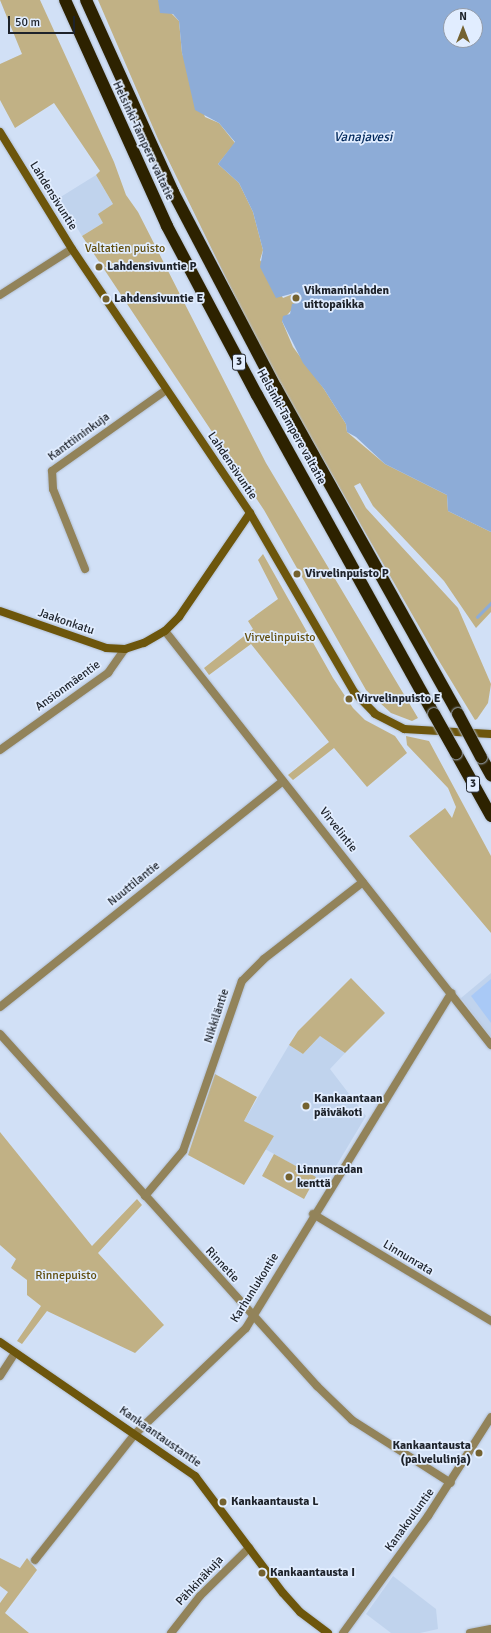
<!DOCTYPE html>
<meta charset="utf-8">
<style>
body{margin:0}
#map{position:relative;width:491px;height:1633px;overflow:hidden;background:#d1e0f6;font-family:Signika,sans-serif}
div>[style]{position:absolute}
.built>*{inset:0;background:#c0d3ed}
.green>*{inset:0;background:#c1b185}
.water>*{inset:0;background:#8dacd7}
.stream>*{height:2.5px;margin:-1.25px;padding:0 1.25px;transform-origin:1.25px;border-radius:1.25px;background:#8dacd7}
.building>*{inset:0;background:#a9c9f6}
.roads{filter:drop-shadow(0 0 1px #b1bed1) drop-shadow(0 0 1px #b1bed1)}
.street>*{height:8px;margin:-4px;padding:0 4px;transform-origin:4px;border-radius:4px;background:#92835a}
.secondary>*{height:8px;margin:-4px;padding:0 4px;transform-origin:4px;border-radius:4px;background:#6d560c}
.highway>*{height:12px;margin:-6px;padding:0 6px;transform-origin:6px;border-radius:6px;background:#2d2200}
.bridges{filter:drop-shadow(0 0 1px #b1bed1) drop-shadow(0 0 1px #b1bed1)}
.highway-bridge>*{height:12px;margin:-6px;padding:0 6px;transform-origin:6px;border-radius:6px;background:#2d2200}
.dots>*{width:11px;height:11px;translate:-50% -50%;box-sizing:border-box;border:2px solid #e1edff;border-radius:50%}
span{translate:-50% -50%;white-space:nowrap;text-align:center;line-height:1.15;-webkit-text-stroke:3.5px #e1edff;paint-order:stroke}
.shield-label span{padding:1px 3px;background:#e1edff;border:1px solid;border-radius:3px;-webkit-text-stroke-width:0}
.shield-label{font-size:11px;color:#1d222a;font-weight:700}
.street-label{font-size:12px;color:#1d222a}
.park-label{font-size:12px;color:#614d0d}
.poi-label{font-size:12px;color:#1d222a;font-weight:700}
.left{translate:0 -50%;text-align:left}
.right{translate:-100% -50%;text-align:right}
.water-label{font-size:13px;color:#00285b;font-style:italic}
.north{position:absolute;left:443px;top:8px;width:40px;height:40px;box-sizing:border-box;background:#e1edff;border:1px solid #939caa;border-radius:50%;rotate:0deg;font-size:11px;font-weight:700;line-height:16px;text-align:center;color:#1d222a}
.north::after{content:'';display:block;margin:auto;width:14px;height:18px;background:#746230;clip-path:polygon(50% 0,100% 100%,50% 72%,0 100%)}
.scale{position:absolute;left:8px;top:16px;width:67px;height:18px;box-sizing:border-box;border:2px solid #1d222a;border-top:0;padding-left:5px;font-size:12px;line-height:14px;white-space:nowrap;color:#1d222a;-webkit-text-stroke:3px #e1edff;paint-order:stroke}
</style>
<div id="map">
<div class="built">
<i style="clip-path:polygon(96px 175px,113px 204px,103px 223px,82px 236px,59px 198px)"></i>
<i style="clip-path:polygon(491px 973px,491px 1037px,461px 998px)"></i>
<i style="clip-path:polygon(320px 1036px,345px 1053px,330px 1069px,366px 1116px,326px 1183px,265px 1149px,274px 1136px,244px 1121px,289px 1045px,303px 1054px)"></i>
<i style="clip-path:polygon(393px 1576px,436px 1609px,438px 1629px,420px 1633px,391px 1633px,366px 1614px)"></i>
</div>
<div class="green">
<i style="clip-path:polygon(0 0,40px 0,114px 162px,126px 195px,138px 212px,266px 463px,418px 718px,412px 721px,391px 713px,366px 690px,264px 510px,82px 236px,103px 223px,98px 214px,113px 204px,96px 175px,100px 171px,54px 103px,15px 128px,0 100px,0 64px,22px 54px)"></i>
<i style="clip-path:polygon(98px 0,158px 0,179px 21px,182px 53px,205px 117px,219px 123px,235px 143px,218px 164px,239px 183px,253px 212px,263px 250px,260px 260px,283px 298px,298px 292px,302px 298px,282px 321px,293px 347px,324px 389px,346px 424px,347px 432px,385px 464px,447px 495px,448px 511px,491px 532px,491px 612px,476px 628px,444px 581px,373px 506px,360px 483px,354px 486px,366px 508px,458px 608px,491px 684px,488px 703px,477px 719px,475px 720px,436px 656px,264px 356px,158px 139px)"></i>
<i style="clip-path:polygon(263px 554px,333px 678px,353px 708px,365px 720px,395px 736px,407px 753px,367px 787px,334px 748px,293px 780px,288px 775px,329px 742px,251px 644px,209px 675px,204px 668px,253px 629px,248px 621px,278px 599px,258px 560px)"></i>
<i style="clip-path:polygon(406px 736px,429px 741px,491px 856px,491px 933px,409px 836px,445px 808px,452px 818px,456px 807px,448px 788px,407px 745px)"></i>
<i style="clip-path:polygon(351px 978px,385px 1013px,345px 1053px,320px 1036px,303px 1054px,289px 1045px,298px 1031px)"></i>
<i style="clip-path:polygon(215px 1074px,257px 1097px,244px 1121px,274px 1136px,244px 1185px,188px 1155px)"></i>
<i style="clip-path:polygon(0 1132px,92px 1246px,137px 1199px,142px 1205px,98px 1253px,164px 1325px,135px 1353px,47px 1311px,22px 1344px,17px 1341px,41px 1306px,27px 1295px,27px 1280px,11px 1268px,16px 1259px,0 1245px)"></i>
<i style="clip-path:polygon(274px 1154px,316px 1177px,304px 1199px,262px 1176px)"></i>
<i style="clip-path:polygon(0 1558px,20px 1568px,27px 1558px,37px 1570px,5px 1613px,29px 1633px,0 1633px,0 1603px,8px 1592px,0 1586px)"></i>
</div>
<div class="water">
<i style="clip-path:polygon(evenodd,158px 0,491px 0,491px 532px,448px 511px,447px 495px,385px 464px,356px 437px,347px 432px,346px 424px,324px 389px,303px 363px,282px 321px,283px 316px,290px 314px,292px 304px,300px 302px,302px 298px,298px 292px,276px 298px,260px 267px,263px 250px,253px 212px,239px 183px,218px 164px,235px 142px,219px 123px,195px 110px,182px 53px,179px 21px,173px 14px,160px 13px,158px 0,451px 16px,475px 16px,475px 40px,451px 40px,451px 16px)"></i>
</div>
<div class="stream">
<i style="left:477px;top:617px;width:20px;rotate:-45deg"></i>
</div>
<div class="building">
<i style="clip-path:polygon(491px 979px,491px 1023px,471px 996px)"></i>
</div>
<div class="roads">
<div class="street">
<i style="left:0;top:295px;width:85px;rotate:-32.6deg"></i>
<i style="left:85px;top:569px;width:86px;rotate:-111.8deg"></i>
<i style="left:53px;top:489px;width:18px;rotate:-93deg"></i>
<i style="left:52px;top:471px;width:140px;rotate:-35.4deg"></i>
<i style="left:165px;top:631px;width:527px;rotate:51.78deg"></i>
<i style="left:0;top:750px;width:133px;rotate:-35.5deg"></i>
<i style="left:108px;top:673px;width:29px;rotate:-55deg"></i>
<i style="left:0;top:1007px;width:362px;rotate:-38.6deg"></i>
<i style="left:0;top:1034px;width:474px;rotate:48deg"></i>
<i style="left:317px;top:1386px;width:49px;rotate:44.2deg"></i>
<i style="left:352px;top:1420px;width:117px;rotate:32.5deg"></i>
<i style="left:145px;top:1196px;width:59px;rotate:-49.8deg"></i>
<i style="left:183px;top:1151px;width:180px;rotate:-70.9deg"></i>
<i style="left:242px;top:981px;width:31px;rotate:-45deg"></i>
<i style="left:264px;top:959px;width:125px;rotate:-37.9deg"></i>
<i style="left:313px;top:1214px;width:208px;rotate:31deg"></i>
<i style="left:0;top:1376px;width:27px;rotate:-57deg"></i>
<i style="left:35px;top:1560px;width:161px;rotate:-51.6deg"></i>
<i style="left:135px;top:1434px;width:153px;rotate:-43.7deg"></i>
<i style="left:246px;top:1328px;width:393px;rotate:-58.5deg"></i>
<i style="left:171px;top:1633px;width:47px;rotate:-51.9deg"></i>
<i style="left:200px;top:1596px;width:69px;rotate:-44.4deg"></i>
<i style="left:343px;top:1633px;width:145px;rotate:-54deg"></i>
<i style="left:428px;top:1516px;width:117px;rotate:-57.5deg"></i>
<i style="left:470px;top:1633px;width:21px;rotate:-11deg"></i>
</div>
<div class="secondary">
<i style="left:0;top:132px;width:137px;rotate:58.4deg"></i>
<i style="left:72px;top:249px;width:318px;rotate:56deg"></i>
<i style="left:250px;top:513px;width:207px;rotate:59.8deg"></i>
<i style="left:354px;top:692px;width:30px;rotate:46deg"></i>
<i style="left:375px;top:714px;width:33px;rotate:27deg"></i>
<i style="left:404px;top:729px;width:87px;rotate:3.3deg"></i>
<i style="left:0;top:611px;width:112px;rotate:19.2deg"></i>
<i style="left:106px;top:648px;width:19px;rotate:3deg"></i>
<i style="left:125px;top:649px;width:20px;rotate:-18deg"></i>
<i style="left:144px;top:643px;width:24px;rotate:-30deg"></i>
<i style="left:165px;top:631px;width:20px;rotate:-45deg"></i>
<i style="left:179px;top:617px;width:126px;rotate:-55.7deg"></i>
<i style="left:0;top:1342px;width:237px;rotate:34.5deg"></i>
<i style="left:195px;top:1476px;width:146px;rotate:53.1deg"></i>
<i style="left:283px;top:1593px;width:25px;rotate:48deg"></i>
<i style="left:300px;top:1612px;width:35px;rotate:37deg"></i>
</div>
<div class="highway">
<i style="left:65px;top:0;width:248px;rotate:65.7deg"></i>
<i style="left:167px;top:226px;width:191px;rotate:62deg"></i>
<i style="left:257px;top:395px;width:365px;rotate:61deg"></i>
<i style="left:86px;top:0;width:211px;rotate:65.6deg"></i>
<i style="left:173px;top:192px;width:221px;rotate:62.3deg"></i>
<i style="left:276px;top:388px;width:373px;rotate:60.8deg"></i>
<i style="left:456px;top:753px;width:72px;rotate:60.9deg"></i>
<i style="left:481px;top:757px;width:21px;rotate:61deg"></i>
</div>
</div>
<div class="bridges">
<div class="highway-bridge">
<i style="left:434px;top:714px;width:45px;rotate:60.6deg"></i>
<i style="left:458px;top:714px;width:49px;rotate:61.9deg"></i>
</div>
</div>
<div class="dots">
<i style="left:99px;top:267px;background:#746230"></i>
<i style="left:296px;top:298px;background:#746230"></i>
<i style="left:106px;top:299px;background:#746230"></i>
<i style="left:297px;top:574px;background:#746230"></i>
<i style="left:349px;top:699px;background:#746230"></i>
<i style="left:306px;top:1106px;background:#746230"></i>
<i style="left:289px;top:1177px;background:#746230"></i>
<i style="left:479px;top:1453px;background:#746230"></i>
<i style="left:223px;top:1502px;background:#746230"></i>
<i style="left:262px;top:1573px;background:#746230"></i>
</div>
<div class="shield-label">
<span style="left:239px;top:362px">3</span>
<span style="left:473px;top:784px">3</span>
</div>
<div class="street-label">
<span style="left:143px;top:141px;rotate:65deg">Helsinki-Tampere valtatie</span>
<span style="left:53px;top:196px;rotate:58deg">Lahdensivuntie</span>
<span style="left:291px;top:427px;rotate:61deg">Helsinki-Tampere valtatie</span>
<span style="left:79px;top:437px;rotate:-36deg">Kanttiininkuja</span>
<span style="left:232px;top:466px;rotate:56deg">Lahdensivuntie</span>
<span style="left:66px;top:622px;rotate:19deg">Jaakonkatu</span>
<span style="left:68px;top:686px;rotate:-36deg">Ansionmäentie</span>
<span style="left:338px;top:830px;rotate:52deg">Virvelintie</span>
<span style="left:134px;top:884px;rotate:-39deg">Nuuttilantie</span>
<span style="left:217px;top:1016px;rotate:-72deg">Nikkiläntie</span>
<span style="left:408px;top:1258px;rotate:31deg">Linnunrata</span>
<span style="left:222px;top:1265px;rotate:47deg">Rinnetie</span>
<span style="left:255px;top:1288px;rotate:-58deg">Karhunlukontie</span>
<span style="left:160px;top:1437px;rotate:35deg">Kankaantaustantie</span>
<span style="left:410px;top:1520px;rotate:-54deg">Kanakouluntie</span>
<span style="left:200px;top:1581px;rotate:-47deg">Pähkinäkuja</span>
</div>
<div class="park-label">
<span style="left:125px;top:249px">Valtatien puisto</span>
<span style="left:280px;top:638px">Virvelinpuisto</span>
<span style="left:66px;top:1276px">Rinnepuisto</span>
</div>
<div class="poi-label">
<span class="left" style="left:107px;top:267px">Lahdensivuntie P</span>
<span class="left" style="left:304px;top:298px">Vikmaninlahden<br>uittopaikka</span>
<span class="left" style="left:114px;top:299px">Lahdensivuntie E</span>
<span class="left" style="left:305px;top:574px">Virvelinpuisto P</span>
<span class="left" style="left:357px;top:699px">Virvelinpuisto E</span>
<span class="left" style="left:314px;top:1106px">Kankaantaan<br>päiväkoti</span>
<span class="left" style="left:297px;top:1177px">Linnunradan<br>kenttä</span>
<span class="right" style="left:471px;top:1453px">Kankaantausta<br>(palvelulinja)</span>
<span class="left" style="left:231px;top:1502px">Kankaantausta L</span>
<span class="left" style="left:270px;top:1573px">Kankaantausta I</span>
</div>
<div class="water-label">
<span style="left:363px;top:137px">Vanajavesi</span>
</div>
<div class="north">N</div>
<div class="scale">50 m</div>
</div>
